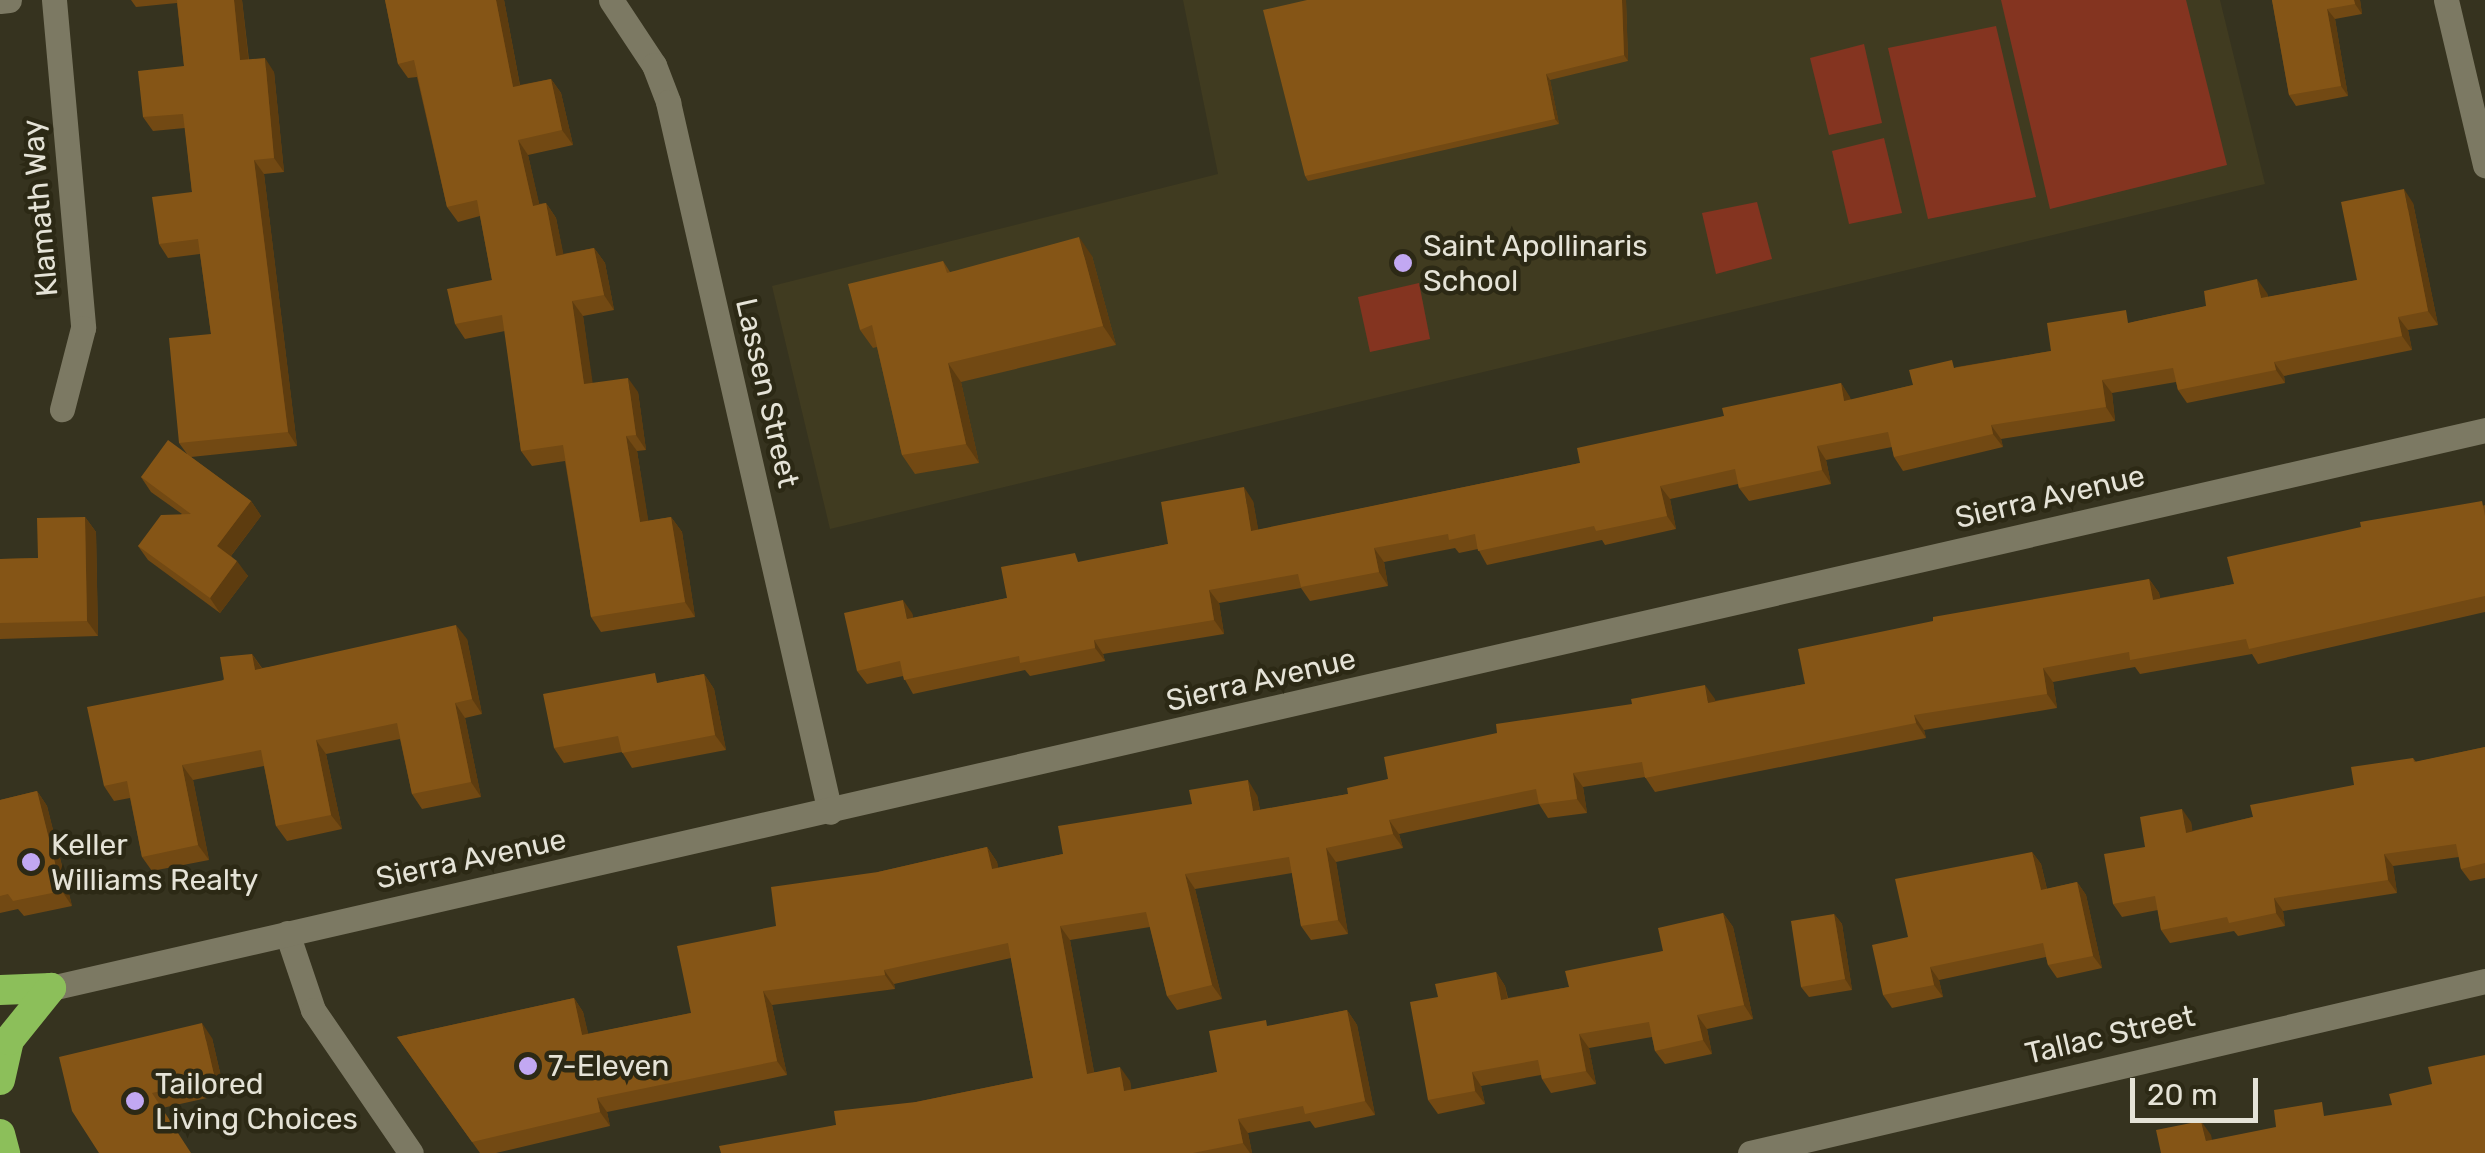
<!DOCTYPE html>
<style>
body{margin:0}
#map{position:relative;width:2485px;height:1153px;overflow:hidden;background:#36331f;font-family:Rubik,sans-serif}
div>[style]{position:absolute}
.built>*{inset:0;background:#403b20}
.green>*{inset:0;background:#843420}
.minor>*{height:25px;margin:-12.5px;padding:0 12.5px;transform-origin:12.5px;border-radius:12.5px;background:#7c7963}
.highway>*{height:30px;margin:-15px;padding:0 15px;transform-origin:15px;border-radius:15px;background:#8cbf5a}
.wall>*{inset:0;background:#724913}
.shaded-wall>*{inset:0;background:#5d3c0f}
.building>*{inset:0;background:#855516}
.dots>*{width:28px;height:28px;translate:-50% -50%;box-sizing:border-box;border:5px solid #2c2915;border-radius:50%}
span{translate:-50% -50%;white-space:nowrap;text-align:center;line-height:1.15;-webkit-text-stroke:9px #2c2915;paint-order:stroke}
.street-label{font-size:30px;color:#e5e3d7}
.poi-label{font-size:30px;color:#e5e3d7}
.left{translate:0 -50%;text-align:left}
.scale{position:absolute;left:2130px;top:1078px;width:128px;height:45px;box-sizing:border-box;border:5px solid #e5e3d7;border-top:0;padding-left:12px;font-size:30px;line-height:35px;white-space:nowrap;color:#e5e3d7;-webkit-text-stroke:8px #2c2915;paint-order:stroke}
</style>
<div id="map">
<div class="built">
<i style="clip-path:polygon(1183px 0,2220px 0,2265px 184px,830px 529px,772px 286px,1218px 174px)"></i>
</div>
<div class="green">
<i style="clip-path:polygon(2001px 0,2186px 0,2227px 165px,2050px 209px)"></i>
<i style="clip-path:polygon(1996px 26px,2036px 197px,1928px 219px,1888px 48px)"></i>
<i style="clip-path:polygon(1864px 44px,1882px 123px,1829px 135px,1810px 58px)"></i>
<i style="clip-path:polygon(1884px 138px,1902px 213px,1849px 224px,1832px 151px)"></i>
<i style="clip-path:polygon(1757px 202px,1772px 259px,1716px 274px,1702px 213px)"></i>
<i style="clip-path:polygon(1419px 283px,1430px 339px,1370px 352px,1358px 297px)"></i>
</div>
<div class="minor">
<i style="left:54px;top:0;width:329px;rotate:84.9deg"></i>
<i style="left:83px;top:328px;width:84px;rotate:104.5deg"></i>
<i style="left:611px;top:0;width:78px;rotate:56.5deg"></i>
<i style="left:654px;top:65px;width:40px;rotate:69deg"></i>
<i style="left:668px;top:102px;width:728px;rotate:77.15deg"></i>
<i style="left:2446px;top:0;width:170px;rotate:76.7deg"></i>
<i style="left:0;top:1px;width:9px;rotate:-6deg"></i>
<i style="left:287px;top:933px;width:81px;rotate:71.3deg"></i>
<i style="left:313px;top:1010px;width:173px;rotate:55.6deg"></i>
<i style="left:51px;top:988px;width:2497px;rotate:-12.91deg"></i>
<i style="left:1750px;top:1153px;width:755px;rotate:-13.17deg"></i>
</div>
<div class="highway">
<i style="left:0;top:990px;width:51px;rotate:-2.2deg"></i>
<i style="left:0;top:1080px;width:41px;rotate:-77.3deg"></i>
<i style="left:9px;top:1040px;width:67px;rotate:-51.1deg"></i>
<i style="left:0;top:1134px;width:20px;rotate:75deg"></i>
</div>
<div class="wall">
<i style="clip-path:polygon(131px 0,242px 0,249px 60px,274px 72px,284px 172px,264px 174px,297px 446px,191px 457px,251px 501px,261px 516px,231px 556px,248px 576px,220px 613px,148px 560px,138px 546px,182px 514px,151px 492px,141px 477px,187px 454px,179px 443px,211px 334px,200px 254px,168px 258px,159px 244px,192px 192px,185px 128px,153px 131px,143px 117px,184px 66px,177px 3px,136px 7px)"></i>
<i style="clip-path:polygon(385px 0,504px 0,520px 85px,551px 79px,561px 93px,573px 145px,528px 155px,539px 204px,546px 203px,556px 218px,563px 254px,594px 248px,605px 263px,614px 310px,583px 316px,592px 383px,638px 392px,646px 450px,637px 451px,648px 521px,671px 517px,682px 532px,695px 617px,601px 632px,591px 617px,565px 461px,532px 466px,521px 451px,505px 331px,465px 339px,455px 324px,492px 280px,480px 216px,458px 222px,447px 207px,417px 77px,408px 78px,398px 64px)"></i>
<i style="clip-path:polygon(1307px 0,1626px 0,1628px 61px,1550px 80px,1559px 124px,1308px 181px,1305px 176px)"></i>
<i style="clip-path:polygon(2272px 0,2360px 0,2362px 14px,2335px 19px,2348px 96px,2296px 106px,2289px 95px)"></i>
<i style="clip-path:polygon(2413px 203px,2438px 325px,2408px 330px,2412px 350px,2284px 376px,2285px 383px,2187px 403px,2178px 390px,2176px 382px,2112px 393px,2115px 421px,2001px 439px,2003px 447px,1903px 471px,1894px 457px,1892px 447px,1826px 460px,1831px 484px,1749px 501px,1739px 488px,1738px 484px,1670px 499px,1676px 529px,1605px 545px,1602px 540px,1487px 565px,1478px 549px,1459px 553px,1455px 548px,1384px 562px,1388px 586px,1310px 601px,1301px 588px,1219px 603px,1224px 634px,1103px 654px,1105px 661px,1030px 676px,1025px 670px,913px 694px,903px 676px,867px 684px,857px 671px,912px 613px,913px 618px,1007px 598px,1082px 562px,1168px 544px,1253px 501px,1258px 530px,1580px 463px,1724px 416px,1841px 383px,1851px 400px,1913px 385px,1957px 367px,2051px 351px,2133px 322px,2267px 293px,2268px 297px,2357px 280px)"></i>
<i style="clip-path:polygon(1092px 256px,1116px 345px,961px 382px,979px 463px,915px 474px,902px 455px,877px 347px,873px 348px,860px 330px,943px 261px,950px 272px)"></i>
<i style="clip-path:polygon(2485px 505px,2485px 612px,2258px 664px,2252px 654px,2140px 674px,2135px 667px,2053px 682px,2057px 708px,1924px 730px,1926px 738px,1655px 792px,1645px 777px,1583px 787px,1587px 813px,1548px 818px,1539px 804px,1399px 834px,1403px 848px,1336px 862px,1348px 934px,1311px 940px,1301px 926px,1292px 873px,1195px 889px,1222px 999px,1177px 1010px,1167px 996px,1150px 927px,1070px 940px,1094px 1072px,1130px 1081px,1131px 1090px,1217px 1072px,1270px 1026px,1347px 1010px,1357px 1025px,1375px 1115px,1315px 1128px,1310px 1121px,1248px 1133px,1252px 1153px,721px 1153px,836px 1125px,916px 1102px,1033px 1078px,1011px 958px,894px 984px,895px 989px,772px 1005px,787px 1075px,607px 1112px,610px 1126px,496px 1153px,480px 1153px,397px 1037px,574px 998px,583px 1012px,588px 1034px,691px 1013px,776px 926px,878px 872px,987px 847px,997px 862px,998px 868px,1063px 854px,1257px 795px,1260px 810px,1348px 794px,1388px 779px,1715px 699px,1715px 701px,1805px 684px,2149px 579px,2159px 593px,2160px 598px,2234px 584px)"></i>
<i style="clip-path:polygon(85px 517px,96px 532px,98px 636px,0 639px,0 559px,38px 558px)"></i>
<i style="clip-path:polygon(467px 639px,482px 714px,465px 718px,481px 797px,422px 809px,412px 794px,400px 739px,326px 754px,342px 829px,287px 841px,276px 826px,264px 766px,193px 780px,209px 860px,152px 871px,142px 857px,130px 798px,114px 801px,104px 786px,252px 654px,262px 668px)"></i>
<i style="clip-path:polygon(704px 674px,714px 689px,726px 750px,632px 768px,622px 752px,564px 763px,554px 748px,662px 682px)"></i>
<i style="clip-path:polygon(2485px 747px,2485px 878px,2470px 881px,2461px 869px,2459px 857px,2393px 866px,2397px 893px,2283px 911px,2285px 926px,2238px 936px,2234px 931px,2170px 943px,2161px 930px,2158px 910px,2122px 917px,2113px 904px,2145px 847px,2191px 822px,2192px 831px,2253px 817px,2354px 785px,2413px 758px,2416px 762px)"></i>
<i style="clip-path:polygon(37px 791px,47px 806px,72px 906px,24px 916px,18px 909px,0 913px,0 800px)"></i>
<i style="clip-path:polygon(2032px 852px,2041px 864px,2047px 889px,2077px 882px,2086px 895px,2102px 968px,2057px 978px,2048px 965px,2046px 957px,1939px 980px,1943px 997px,1892px 1008px,1883px 995px,1908px 937px)"></i>
<i style="clip-path:polygon(1723px 913px,1733px 927px,1753px 1019px,1707px 1029px,1712px 1054px,1665px 1064px,1655px 1051px,1652px 1037px,1589px 1048px,1596px 1084px,1551px 1093px,1542px 1079px,1541px 1075px,1481px 1086px,1485px 1104px,1438px 1114px,1428px 1100px,1438px 997px,1496px 972px,1505px 986px,1508px 998px,1569px 987px,1663px 951px)"></i>
<i style="clip-path:polygon(1834px 914px,1842px 924px,1852px 990px,1809px 997px,1801px 987px)"></i>
<i style="clip-path:polygon(212px 1038px,225px 1094px,162px 1108px,72px 1111px)"></i>
</div>
<div class="shaded-wall">
<i style="clip-path:polygon(234px 0,242px 0,250px 74px,240px 60px)"></i>
<i style="clip-path:polygon(496px 0,504px 0,523px 102px,513px 87px)"></i>
<i style="clip-path:polygon(1622px 0,1626px 0,1628px 61px,1624px 55px)"></i>
<i style="clip-path:polygon(2354px 0,2360px 0,2362px 14px,2355px 4px)"></i>
<i style="clip-path:polygon(2327px 9px,2335px 19px,2348px 96px,2341px 86px)"></i>
<i style="clip-path:polygon(265px 58px,274px 72px,284px 172px,274px 158px)"></i>
<i style="clip-path:polygon(1546px 74px,1550px 80px,1559px 124px,1555px 119px)"></i>
<i style="clip-path:polygon(551px 79px,561px 93px,573px 145px,562px 130px)"></i>
<i style="clip-path:polygon(518px 140px,528px 155px,543px 220px,533px 206px)"></i>
<i style="clip-path:polygon(254px 160px,264px 174px,297px 446px,288px 432px)"></i>
<i style="clip-path:polygon(2404px 189px,2413px 203px,2438px 325px,2428px 311px)"></i>
<i style="clip-path:polygon(546px 203px,556px 218px,567px 271px,556px 256px)"></i>
<i style="clip-path:polygon(1079px 237px,1092px 256px,1116px 345px,1103px 326px)"></i>
<i style="clip-path:polygon(594px 248px,605px 263px,614px 310px,604px 295px)"></i>
<i style="clip-path:polygon(2257px 279px,2267px 293px,2271px 312px,2261px 298px)"></i>
<i style="clip-path:polygon(572px 301px,583px 316px,595px 399px,584px 384px)"></i>
<i style="clip-path:polygon(2398px 317px,2408px 330px,2412px 350px,2402px 336px)"></i>
<i style="clip-path:polygon(2274px 362px,2284px 376px,2285px 383px,2276px 370px)"></i>
<i style="clip-path:polygon(948px 363px,961px 382px,979px 463px,966px 444px)"></i>
<i style="clip-path:polygon(628px 378px,638px 392px,646px 450px,636px 435px)"></i>
<i style="clip-path:polygon(2102px 380px,2112px 393px,2115px 421px,2106px 407px)"></i>
<i style="clip-path:polygon(1841px 383px,1850px 397px,1854px 414px,1844px 401px)"></i>
<i style="clip-path:polygon(1991px 425px,2001px 439px,2003px 447px,1993px 434px)"></i>
<i style="clip-path:polygon(626px 436px,637px 451px,651px 537px,640px 522px)"></i>
<i style="clip-path:polygon(1817px 446px,1826px 460px,1831px 484px,1822px 470px)"></i>
<i style="clip-path:polygon(1660px 486px,1670px 499px,1676px 529px,1667px 516px)"></i>
<i style="clip-path:polygon(1244px 487px,1253px 501px,1261px 544px,1251px 531px)"></i>
<i style="clip-path:polygon(251px 501px,261px 516px,227px 561px,217px 546px)"></i>
<i style="clip-path:polygon(85px 517px,96px 532px,98px 636px,87px 621px)"></i>
<i style="clip-path:polygon(671px 517px,682px 532px,695px 617px,685px 602px)"></i>
<i style="clip-path:polygon(1374px 548px,1384px 562px,1388px 586px,1379px 572px)"></i>
<i style="clip-path:polygon(237px 561px,248px 576px,220px 613px,210px 598px)"></i>
<i style="clip-path:polygon(2149px 579px,2159px 593px,2163px 614px,2153px 600px)"></i>
<i style="clip-path:polygon(1209px 590px,1219px 603px,1224px 634px,1214px 620px)"></i>
<i style="clip-path:polygon(903px 600px,912px 613px,917px 633px,907px 619px)"></i>
<i style="clip-path:polygon(456px 625px,467px 639px,482px 714px,472px 699px)"></i>
<i style="clip-path:polygon(1094px 640px,1103px 654px,1105px 661px,1095px 648px)"></i>
<i style="clip-path:polygon(252px 654px,262px 669px,255px 670px)"></i>
<i style="clip-path:polygon(2043px 668px,2053px 682px,2057px 708px,2047px 694px)"></i>
<i style="clip-path:polygon(704px 674px,714px 689px,726px 750px,715px 735px)"></i>
<i style="clip-path:polygon(1705px 685px,1715px 699px,1718px 717px,1708px 703px)"></i>
<i style="clip-path:polygon(455px 703px,465px 718px,481px 797px,471px 782px)"></i>
<i style="clip-path:polygon(1914px 715px,1924px 730px,1926px 738px,1916px 723px)"></i>
<i style="clip-path:polygon(316px 740px,326px 754px,342px 829px,331px 815px)"></i>
<i style="clip-path:polygon(182px 765px,193px 780px,209px 860px,198px 845px)"></i>
<i style="clip-path:polygon(1573px 773px,1583px 787px,1587px 813px,1577px 799px)"></i>
<i style="clip-path:polygon(1248px 780px,1257px 795px,1263px 825px,1253px 811px)"></i>
<i style="clip-path:polygon(37px 791px,47px 806px,72px 906px,62px 891px)"></i>
<i style="clip-path:polygon(2182px 809px,2191px 822px,2195px 846px,2186px 833px)"></i>
<i style="clip-path:polygon(1389px 820px,1399px 834px,1403px 848px,1393px 834px)"></i>
<i style="clip-path:polygon(987px 847px,997px 862px,1002px 884px,992px 869px)"></i>
<i style="clip-path:polygon(1326px 848px,1336px 862px,1348px 934px,1338px 920px)"></i>
<i style="clip-path:polygon(2032px 852px,2041px 864px,2050px 903px,2041px 890px)"></i>
<i style="clip-path:polygon(2384px 854px,2393px 866px,2397px 893px,2388px 880px)"></i>
<i style="clip-path:polygon(1185px 874px,1195px 889px,1222px 999px,1212px 985px)"></i>
<i style="clip-path:polygon(2077px 882px,2086px 895px,2102px 968px,2093px 956px)"></i>
<i style="clip-path:polygon(2274px 898px,2283px 911px,2285px 926px,2276px 913px)"></i>
<i style="clip-path:polygon(1723px 913px,1733px 927px,1753px 1019px,1744px 1005px)"></i>
<i style="clip-path:polygon(1834px 914px,1842px 924px,1852px 990px,1845px 979px)"></i>
<i style="clip-path:polygon(1060px 926px,1070px 940px,1097px 1088px,1087px 1074px)"></i>
<i style="clip-path:polygon(1930px 967px,1939px 980px,1943px 997px,1934px 985px)"></i>
<i style="clip-path:polygon(884px 970px,894px 984px,895px 989px,885px 975px)"></i>
<i style="clip-path:polygon(1496px 972px,1505px 986px,1510px 1013px,1501px 1000px)"></i>
<i style="clip-path:polygon(763px 991px,772px 1005px,787px 1075px,777px 1061px)"></i>
<i style="clip-path:polygon(574px 998px,583px 1012px,592px 1049px,582px 1035px)"></i>
<i style="clip-path:polygon(1347px 1010px,1357px 1025px,1375px 1115px,1365px 1101px)"></i>
<i style="clip-path:polygon(1697px 1015px,1707px 1029px,1712px 1054px,1703px 1040px)"></i>
<i style="clip-path:polygon(202px 1023px,212px 1038px,225px 1094px,215px 1079px)"></i>
<i style="clip-path:polygon(1579px 1034px,1589px 1048px,1596px 1084px,1586px 1071px)"></i>
<i style="clip-path:polygon(1120px 1067px,1130px 1081px,1134px 1105px,1124px 1091px)"></i>
<i style="clip-path:polygon(1472px 1072px,1481px 1086px,1485px 1104px,1475px 1091px)"></i>
<i style="clip-path:polygon(597px 1098px,607px 1112px,610px 1126px,600px 1112px)"></i>
<i style="clip-path:polygon(1238px 1119px,1248px 1133px,1252px 1153px,1250px 1153px,1243px 1143px)"></i>
<i style="clip-path:polygon(2201px 1121px,2211px 1135px,2215px 1153px,2206px 1141px)"></i>
</div>
<div class="building">
<i style="clip-path:polygon(177px 0,234px 0,240px 60px,265px 58px,274px 158px,254px 160px,288px 432px,179px 443px,169px 338px,211px 334px,198px 239px,159px 244px,152px 197px,192px 192px,183px 114px,143px 117px,138px 71px,184px 66px)"></i>
<i style="clip-path:polygon(385px 0,496px 0,513px 87px,551px 79px,562px 130px,518px 140px,533px 206px,546px 203px,556px 256px,594px 248px,604px 295px,572px 301px,584px 384px,628px 378px,636px 435px,626px 436px,640px 522px,671px 517px,685px 602px,591px 617px,563px 445px,521px 451px,502px 315px,455px 324px,447px 289px,492px 280px,477px 200px,447px 207px,414px 60px,398px 64px)"></i>
<i style="clip-path:polygon(1307px 0,1622px 0,1624px 55px,1546px 74px,1555px 119px,1305px 176px,1263px 10px)"></i>
<i style="clip-path:polygon(2272px 0,2354px 0,2355px 4px,2327px 9px,2341px 86px,2289px 95px)"></i>
<i style="clip-path:polygon(2404px 189px,2428px 311px,2398px 317px,2402px 336px,2274px 362px,2276px 370px,2178px 390px,2173px 368px,2102px 380px,2106px 407px,1991px 425px,1993px 434px,1894px 457px,1888px 432px,1817px 446px,1822px 470px,1739px 488px,1735px 469px,1660px 486px,1667px 516px,1596px 531px,1594px 526px,1478px 551px,1475px 534px,1449px 540px,1448px 534px,1374px 548px,1379px 572px,1301px 587px,1298px 574px,1209px 590px,1214px 620px,1094px 640px,1095px 648px,1020px 663px,1019px 656px,904px 680px,900px 661px,857px 671px,844px 613px,903px 600px,907px 619px,1007px 598px,1001px 567px,1075px 553px,1078px 562px,1168px 544px,1161px 502px,1244px 487px,1251px 531px,1580px 463px,1577px 448px,1724px 416px,1722px 408px,1841px 383px,1844px 401px,1913px 385px,1909px 370px,1952px 360px,1954px 368px,2051px 351px,2047px 323px,2126px 310px,2128px 323px,2206px 306px,2204px 291px,2257px 279px,2261px 298px,2357px 280px,2341px 202px)"></i>
<i style="clip-path:polygon(1079px 237px,1103px 326px,948px 363px,966px 444px,902px 455px,872px 325px,860px 330px,848px 284px,943px 261px,947px 273px)"></i>
<i style="clip-path:polygon(168px 440px,251px 501px,217px 546px,237px 561px,210px 598px,138px 546px,161px 515px,191px 514px,141px 477px)"></i>
<i style="clip-path:polygon(2482px 501px,2485px 516px,2485px 596px,2249px 649px,2246px 639px,2130px 660px,2129px 652px,2043px 668px,2047px 694px,1914px 715px,1916px 723px,1645px 778px,1642px 762px,1573px 773px,1577px 799px,1539px 804px,1536px 789px,1389px 820px,1393px 834px,1326px 848px,1338px 920px,1301px 926px,1289px 857px,1185px 874px,1212px 985px,1167px 996px,1146px 912px,1060px 926px,1087px 1074px,1120px 1067px,1124px 1091px,1217px 1072px,1209px 1031px,1266px 1020px,1267px 1026px,1347px 1010px,1365px 1101px,1305px 1114px,1303px 1106px,1238px 1119px,1243px 1143px,1193px 1153px,721px 1153px,719px 1146px,836px 1125px,834px 1111px,916px 1102px,1033px 1078px,1008px 943px,884px 970px,885px 975px,763px 991px,777px 1061px,597px 1098px,600px 1112px,472px 1142px,397px 1037px,574px 998px,582px 1035px,691px 1013px,677px 946px,776px 926px,771px 887px,878px 872px,987px 847px,992px 869px,1063px 854px,1058px 826px,1192px 804px,1189px 790px,1248px 780px,1253px 811px,1348px 794px,1347px 788px,1388px 779px,1384px 757px,1497px 733px,1496px 724px,1632px 704px,1631px 699px,1705px 685px,1708px 703px,1805px 684px,1798px 649px,1933px 621px,1933px 617px,2149px 579px,2153px 600px,2234px 584px,2227px 557px,2361px 527px,2360px 522px)"></i>
<i style="clip-path:polygon(85px 517px,87px 621px,0 623px,0 559px,38px 558px,37px 518px)"></i>
<i style="clip-path:polygon(456px 625px,472px 699px,455px 703px,471px 782px,412px 794px,397px 723px,316px 740px,331px 815px,276px 826px,261px 750px,182px 765px,198px 845px,142px 857px,127px 781px,104px 786px,87px 707px,224px 680px,220px 657px,252px 654px,255px 670px)"></i>
<i style="clip-path:polygon(655px 673px,657px 683px,704px 674px,715px 735px,622px 753px,618px 736px,554px 748px,543px 694px)"></i>
<i style="clip-path:polygon(2485px 747px,2485px 863px,2461px 869px,2456px 844px,2384px 854px,2388px 880px,2274px 898px,2276px 913px,2229px 923px,2227px 917px,2161px 930px,2155px 896px,2113px 904px,2104px 854px,2145px 847px,2140px 817px,2182px 809px,2186px 833px,2253px 817px,2250px 805px,2354px 785px,2351px 767px,2413px 758px,2414px 762px)"></i>
<i style="clip-path:polygon(37px 791px,62px 891px,13px 901px,8px 894px,0 896px,0 800px)"></i>
<i style="clip-path:polygon(2032px 852px,2041px 890px,2077px 882px,2093px 956px,2048px 965px,2043px 943px,1930px 967px,1934px 985px,1883px 995px,1872px 945px,1908px 937px,1895px 879px)"></i>
<i style="clip-path:polygon(1723px 913px,1744px 1005px,1697px 1015px,1703px 1040px,1655px 1051px,1649px 1022px,1579px 1034px,1586px 1071px,1542px 1079px,1538px 1060px,1472px 1072px,1475px 1091px,1428px 1100px,1410px 1002px,1438px 997px,1435px 984px,1496px 972px,1501px 1000px,1569px 987px,1565px 971px,1663px 951px,1658px 928px)"></i>
<i style="clip-path:polygon(1834px 914px,1845px 979px,1801px 987px,1791px 921px)"></i>
<i style="clip-path:polygon(202px 1023px,215px 1079px,152px 1093px,191px 1153px,99px 1153px,72px 1111px,59px 1057px)"></i>
<i style="clip-path:polygon(2485px 1055px,2485px 1153px,2161px 1153px,2156px 1130px,2201px 1121px,2206px 1141px,2276px 1127px,2274px 1110px,2322px 1102px,2324px 1116px,2392px 1105px,2389px 1094px,2432px 1084px,2428px 1067px)"></i>
</div>
<div class="dots">
<i style="left:1403px;top:263px;background:#c2a8f2"></i>
<i style="left:31px;top:862px;background:#c2a8f2"></i>
<i style="left:528px;top:1066px;background:#c2a8f2"></i>
<i style="left:135px;top:1101px;background:#c2a8f2"></i>
</div>
<div class="street-label">
<span style="left:40px;top:208px;rotate:-95deg">Klamath Way</span>
<span style="left:767px;top:393px;rotate:77deg">Lassen Street</span>
<span style="left:2050px;top:497px;rotate:-13deg">Sierra Avenue</span>
<span style="left:1261px;top:680px;rotate:-13deg">Sierra Avenue</span>
<span style="left:471px;top:859px;rotate:-12deg">Sierra Avenue</span>
<span style="left:2110px;top:1035px;rotate:-13deg">Tallac Street</span>
</div>
<div class="poi-label">
<span class="left" style="left:1423px;top:263px">Saint Apollinaris<br>School</span>
<span class="left" style="left:51px;top:862px">Keller<br>Williams Realty</span>
<span class="left" style="left:548px;top:1066px">7-Eleven</span>
<span class="left" style="left:155px;top:1101px">Tailored<br>Living Choices</span>
</div>
<div class="scale">20 m</div>
</div>
